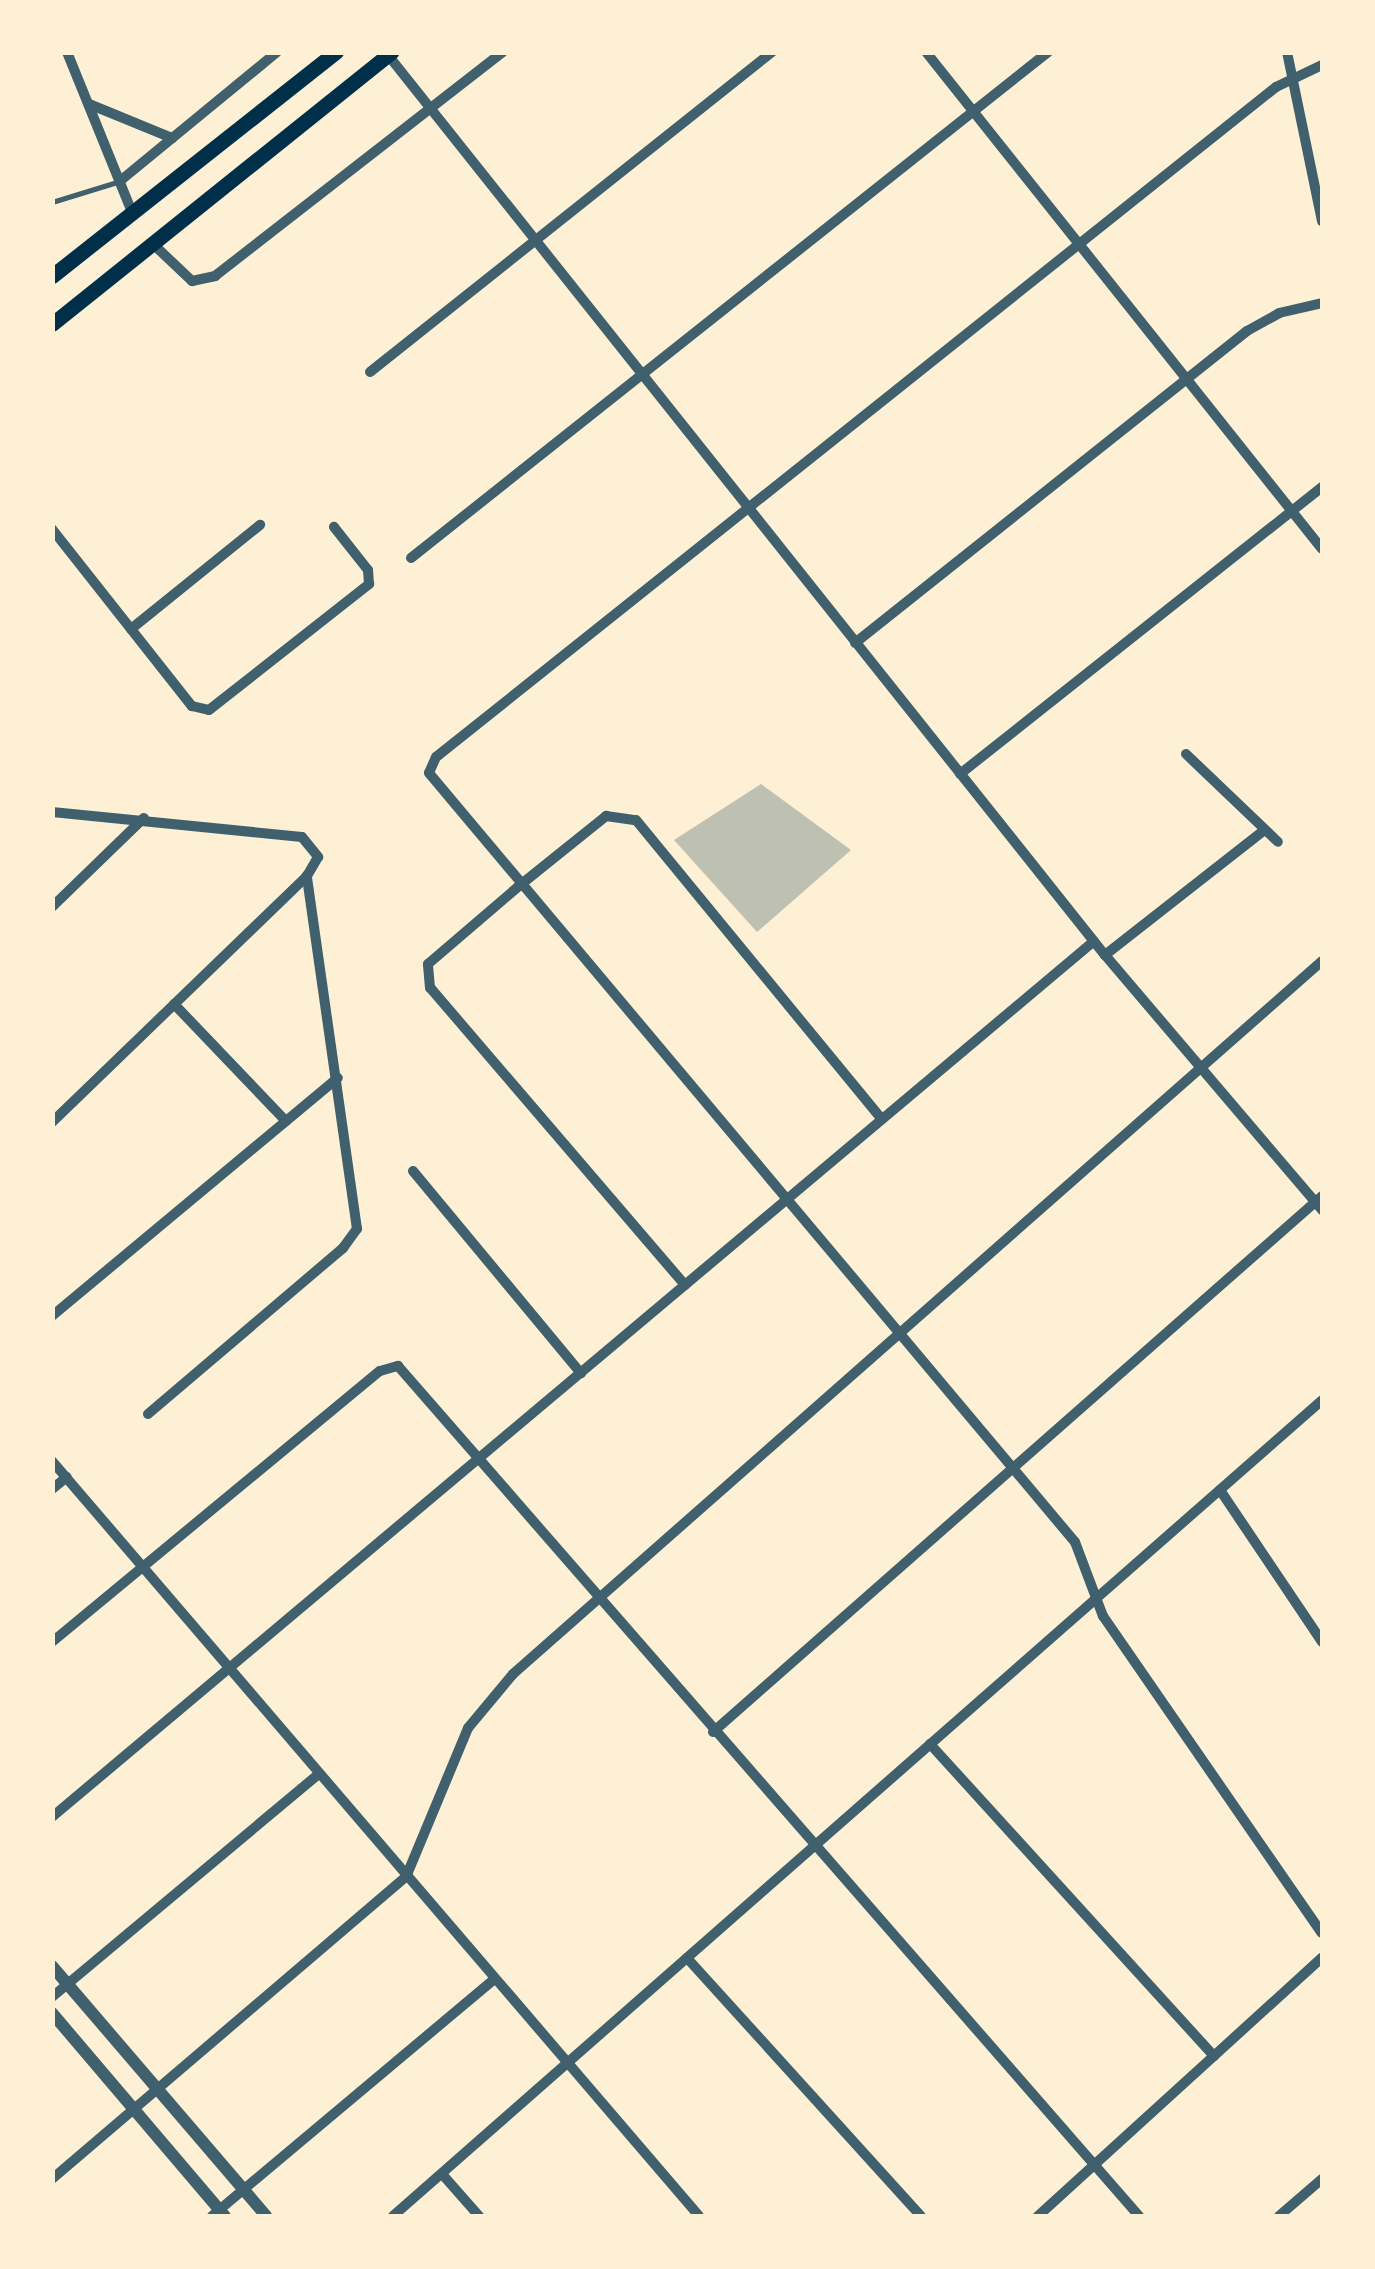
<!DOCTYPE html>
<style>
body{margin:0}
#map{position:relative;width:1375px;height:2269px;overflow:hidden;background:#fdf0d5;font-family:Jost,sans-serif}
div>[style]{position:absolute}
.building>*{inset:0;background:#bec0b2}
.service>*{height:5px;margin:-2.5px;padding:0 2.5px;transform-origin:2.5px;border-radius:2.5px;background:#3f606c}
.minor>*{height:10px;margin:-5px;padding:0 5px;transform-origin:5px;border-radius:5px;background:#3f606c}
.tertiary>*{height:12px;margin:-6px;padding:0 6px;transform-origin:6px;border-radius:6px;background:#3f606c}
.secondary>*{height:15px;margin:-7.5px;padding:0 7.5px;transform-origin:7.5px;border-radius:7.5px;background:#003049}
span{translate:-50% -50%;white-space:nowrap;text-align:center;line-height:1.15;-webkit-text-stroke:9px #fdf0d5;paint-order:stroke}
.frame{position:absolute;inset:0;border:55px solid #fdf0d5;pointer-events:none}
</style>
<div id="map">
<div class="building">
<i style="clip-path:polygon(761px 784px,851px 850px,757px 932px,674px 840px)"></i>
</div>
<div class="service">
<i style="left:52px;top:202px;width:68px;rotate:-17.1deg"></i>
</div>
<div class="minor">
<i style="left:67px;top:52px;width:173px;rotate:67.9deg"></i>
<i style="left:926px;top:52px;width:635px;rotate:51.45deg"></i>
<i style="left:1287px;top:52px;width:173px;rotate:78.3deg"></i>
<i style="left:388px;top:55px;width:1151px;rotate:51.46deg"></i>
<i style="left:1105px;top:955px;width:335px;rotate:49.6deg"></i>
<i style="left:1322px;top:65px;width:51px;rotate:154.4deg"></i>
<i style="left:1276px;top:87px;width:1074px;rotate:141.42deg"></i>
<i style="left:436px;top:757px;width:17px;rotate:114deg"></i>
<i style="left:429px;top:773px;width:1004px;rotate:49.97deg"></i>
<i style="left:1075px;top:1542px;width:79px;rotate:69.3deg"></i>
<i style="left:1103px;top:1616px;width:385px;rotate:55.4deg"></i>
<i style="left:89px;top:104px;width:90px;rotate:22.3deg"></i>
<i style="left:120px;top:181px;width:203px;rotate:-39.4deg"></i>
<i style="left:153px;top:244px;width:54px;rotate:43.5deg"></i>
<i style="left:192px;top:281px;width:24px;rotate:-12deg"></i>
<i style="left:215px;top:276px;width:365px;rotate:-37.9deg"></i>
<i style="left:370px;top:372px;width:514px;rotate:-38.52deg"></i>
<i style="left:52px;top:529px;width:226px;rotate:51.7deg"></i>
<i style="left:192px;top:706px;width:17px;rotate:13deg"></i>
<i style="left:209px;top:710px;width:204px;rotate:-38.2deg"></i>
<i style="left:369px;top:584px;width:14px;rotate:-94deg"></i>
<i style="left:368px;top:570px;width:55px;rotate:-128.3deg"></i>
<i style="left:411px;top:558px;width:814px;rotate:-38.46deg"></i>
<i style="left:131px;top:629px;width:166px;rotate:-38.9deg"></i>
<i style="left:855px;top:643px;width:501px;rotate:-38.52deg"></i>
<i style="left:1247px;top:331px;width:37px;rotate:-29deg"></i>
<i style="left:1279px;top:313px;width:44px;rotate:-13.1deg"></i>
<i style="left:1186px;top:754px;width:127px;rotate:43.7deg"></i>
<i style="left:960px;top:774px;width:462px;rotate:-38.4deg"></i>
<i style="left:52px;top:812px;width:251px;rotate:5.7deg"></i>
<i style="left:302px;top:837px;width:26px;rotate:51deg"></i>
<i style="left:318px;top:857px;width:22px;rotate:120deg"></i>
<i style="left:307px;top:876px;width:354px;rotate:136deg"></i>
<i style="left:52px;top:907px;width:128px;rotate:-44.1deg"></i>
<i style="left:1105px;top:955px;width:199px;rotate:-38.1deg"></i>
<i style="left:174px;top:1004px;width:162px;rotate:46.3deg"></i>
<i style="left:413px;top:1171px;width:263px;rotate:50.3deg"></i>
<i style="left:685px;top:1285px;width:391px;rotate:-130.6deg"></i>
<i style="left:430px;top:988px;width:24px;rotate:-95deg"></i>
<i style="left:428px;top:964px;width:120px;rotate:-40.6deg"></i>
<i style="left:519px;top:886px;width:112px;rotate:-38.8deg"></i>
<i style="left:606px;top:816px;width:30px;rotate:8deg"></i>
<i style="left:636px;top:820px;width:387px;rotate:50.6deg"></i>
<i style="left:52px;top:1316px;width:372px;rotate:-39.8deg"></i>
<i style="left:148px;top:1414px;width:256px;rotate:-40.4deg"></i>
<i style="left:343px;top:1248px;width:24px;rotate:-54deg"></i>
<i style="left:357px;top:1229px;width:357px;rotate:-98.1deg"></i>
<i style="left:52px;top:1461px;width:994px;rotate:49.4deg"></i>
<i style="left:52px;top:1489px;width:19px;rotate:-39deg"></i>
<i style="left:1220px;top:1490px;width:183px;rotate:56.1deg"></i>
<i style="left:52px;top:1642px;width:425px;rotate:-39.6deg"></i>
<i style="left:380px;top:1371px;width:19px;rotate:-16deg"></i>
<i style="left:398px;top:1366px;width:1128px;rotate:48.92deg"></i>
<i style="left:713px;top:1732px;width:811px;rotate:-41.35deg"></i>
<i style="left:930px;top:1744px;width:422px;rotate:47.7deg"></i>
<i style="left:52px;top:1817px;width:1361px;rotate:-40.05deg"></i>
<i style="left:687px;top:1958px;width:348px;rotate:47.8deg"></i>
<i style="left:52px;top:1997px;width:348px;rotate:-39.9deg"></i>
<i style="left:442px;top:2174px;width:56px;rotate:48.6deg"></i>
<i style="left:52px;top:2179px;width:465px;rotate:-40.5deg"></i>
<i style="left:406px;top:1877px;width:161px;rotate:-67.4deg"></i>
<i style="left:468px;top:1728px;width:70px;rotate:-50.2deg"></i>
<i style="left:513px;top:1674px;width:1078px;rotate:-41.39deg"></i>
<i style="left:212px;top:2216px;width:367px;rotate:-40deg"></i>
<i style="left:393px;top:2216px;width:1236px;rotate:-41.29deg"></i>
<i style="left:1038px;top:2216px;width:384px;rotate:-42.3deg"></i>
<i style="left:1279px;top:2216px;width:57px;rotate:-40.7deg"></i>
</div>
<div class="tertiary">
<i style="left:52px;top:1966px;width:329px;rotate:49.4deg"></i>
<i style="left:52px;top:2013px;width:267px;rotate:49.6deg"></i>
</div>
<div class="secondary">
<i style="left:52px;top:276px;width:362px;rotate:-38.3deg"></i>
<i style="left:52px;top:324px;width:435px;rotate:-38.7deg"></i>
</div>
<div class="frame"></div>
</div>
